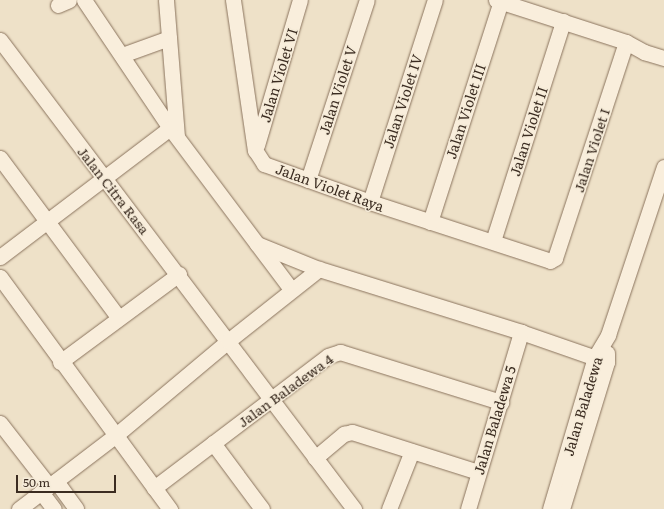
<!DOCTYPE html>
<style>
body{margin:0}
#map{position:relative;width:664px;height:509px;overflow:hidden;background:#eee1c8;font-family:Literata,serif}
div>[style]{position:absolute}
.roads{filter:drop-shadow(0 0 1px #8a735d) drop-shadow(0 0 1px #8a735d)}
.minor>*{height:15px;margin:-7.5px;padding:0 7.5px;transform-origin:7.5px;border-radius:7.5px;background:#f9eedc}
span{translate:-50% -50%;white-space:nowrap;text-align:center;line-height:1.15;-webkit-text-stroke:3px #f5ebd8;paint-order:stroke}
.street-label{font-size:14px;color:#3b2c21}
.scale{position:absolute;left:16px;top:475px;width:100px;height:18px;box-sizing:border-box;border:2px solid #3b2c21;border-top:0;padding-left:5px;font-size:12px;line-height:14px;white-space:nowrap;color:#3b2c21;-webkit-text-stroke:3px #f5ebd8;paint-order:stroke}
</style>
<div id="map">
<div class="roads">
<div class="minor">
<i style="left:84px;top:0;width:154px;rotate:56.1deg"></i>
<i style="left:170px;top:128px;width:201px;rotate:53.1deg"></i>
<i style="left:166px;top:0;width:136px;rotate:85.4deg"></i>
<i style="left:233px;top:0;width:152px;rotate:81.7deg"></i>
<i style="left:255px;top:150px;width:17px;rotate:57deg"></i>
<i style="left:264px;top:164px;width:113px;rotate:19.7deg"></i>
<i style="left:370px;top:202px;width:189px;rotate:18.1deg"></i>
<i style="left:550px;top:261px;width:6px;rotate:-31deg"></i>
<i style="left:555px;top:258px;width:227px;rotate:-71.8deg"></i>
<i style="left:496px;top:0;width:137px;rotate:17.9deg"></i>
<i style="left:626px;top:42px;width:21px;rotate:29deg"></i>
<i style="left:644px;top:52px;width:21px;rotate:17deg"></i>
<i style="left:58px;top:5px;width:12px;rotate:-24deg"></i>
<i style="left:0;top:40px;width:588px;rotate:52.95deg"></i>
<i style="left:122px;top:55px;width:50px;rotate:-19.9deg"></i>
<i style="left:257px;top:145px;width:151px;rotate:-73.5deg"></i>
<i style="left:0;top:158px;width:199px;rotate:53.4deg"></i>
<i style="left:308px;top:180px;width:189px;rotate:-71.9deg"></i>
<i style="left:370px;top:202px;width:212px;rotate:-72.2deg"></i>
<i style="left:430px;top:222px;width:232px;rotate:-72.2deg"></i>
<i style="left:493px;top:241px;width:231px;rotate:-72.3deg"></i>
<i style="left:257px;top:244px;width:67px;rotate:22deg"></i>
<i style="left:319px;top:269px;width:212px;rotate:17.3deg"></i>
<i style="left:521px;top:332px;width:91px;rotate:19.2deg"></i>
<i style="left:0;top:257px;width:213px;rotate:-37.2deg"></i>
<i style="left:0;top:277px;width:288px;rotate:53.8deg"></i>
<i style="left:60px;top:362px;width:148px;rotate:-36.5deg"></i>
<i style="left:0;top:423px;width:80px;rotate:52.1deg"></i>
<i style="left:213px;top:443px;width:82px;rotate:53.4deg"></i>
<i style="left:315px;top:458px;width:38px;rotate:-40deg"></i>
<i style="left:344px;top:434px;width:8px;rotate:-14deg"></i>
<i style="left:352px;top:432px;width:132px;rotate:17.6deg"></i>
<i style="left:56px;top:481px;width:34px;rotate:54deg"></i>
<i style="left:154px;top:488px;width:218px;rotate:-37.2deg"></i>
<i style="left:328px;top:356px;width:13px;rotate:-18deg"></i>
<i style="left:340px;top:352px;width:169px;rotate:17.3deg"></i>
<i style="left:41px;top:492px;width:21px;rotate:53deg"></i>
<i style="left:19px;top:509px;width:122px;rotate:-37.3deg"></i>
<i style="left:116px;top:435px;width:146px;rotate:-40deg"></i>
<i style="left:228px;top:341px;width:116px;rotate:-38.4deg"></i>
<i style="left:389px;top:509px;width:62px;rotate:-68.4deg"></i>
<i style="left:468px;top:509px;width:185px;rotate:-73.3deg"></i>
<i style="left:550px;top:509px;width:159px;rotate:-73.5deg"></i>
<i style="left:595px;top:357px;width:26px;rotate:-59deg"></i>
<i style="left:608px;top:335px;width:177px;rotate:-71.6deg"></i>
<i style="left:562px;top:509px;width:154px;rotate:-73deg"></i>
<i style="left:607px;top:362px;width:9px;rotate:-90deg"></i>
</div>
</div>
<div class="street-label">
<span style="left:278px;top:75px;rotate:-73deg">Jalan Violet VI</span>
<span style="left:337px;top:90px;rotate:-72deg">Jalan Violet V</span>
<span style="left:402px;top:101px;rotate:-72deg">Jalan Violet IV</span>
<span style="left:465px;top:111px;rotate:-72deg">Jalan Violet III</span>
<span style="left:528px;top:131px;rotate:-72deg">Jalan Violet II</span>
<span style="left:591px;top:150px;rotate:-72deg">Jalan Violet I</span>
<span style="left:330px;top:187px;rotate:20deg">Jalan Violet Raya</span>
<span style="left:114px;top:190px;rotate:52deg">Jalan Citra Rasa</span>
<span style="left:285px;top:390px;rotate:-36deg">Jalan Baladewa 4</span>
<span style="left:582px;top:406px;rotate:-73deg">Jalan Baladewa</span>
<span style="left:494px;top:420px;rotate:-73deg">Jalan Baladewa 5</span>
</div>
<div class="scale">50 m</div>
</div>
